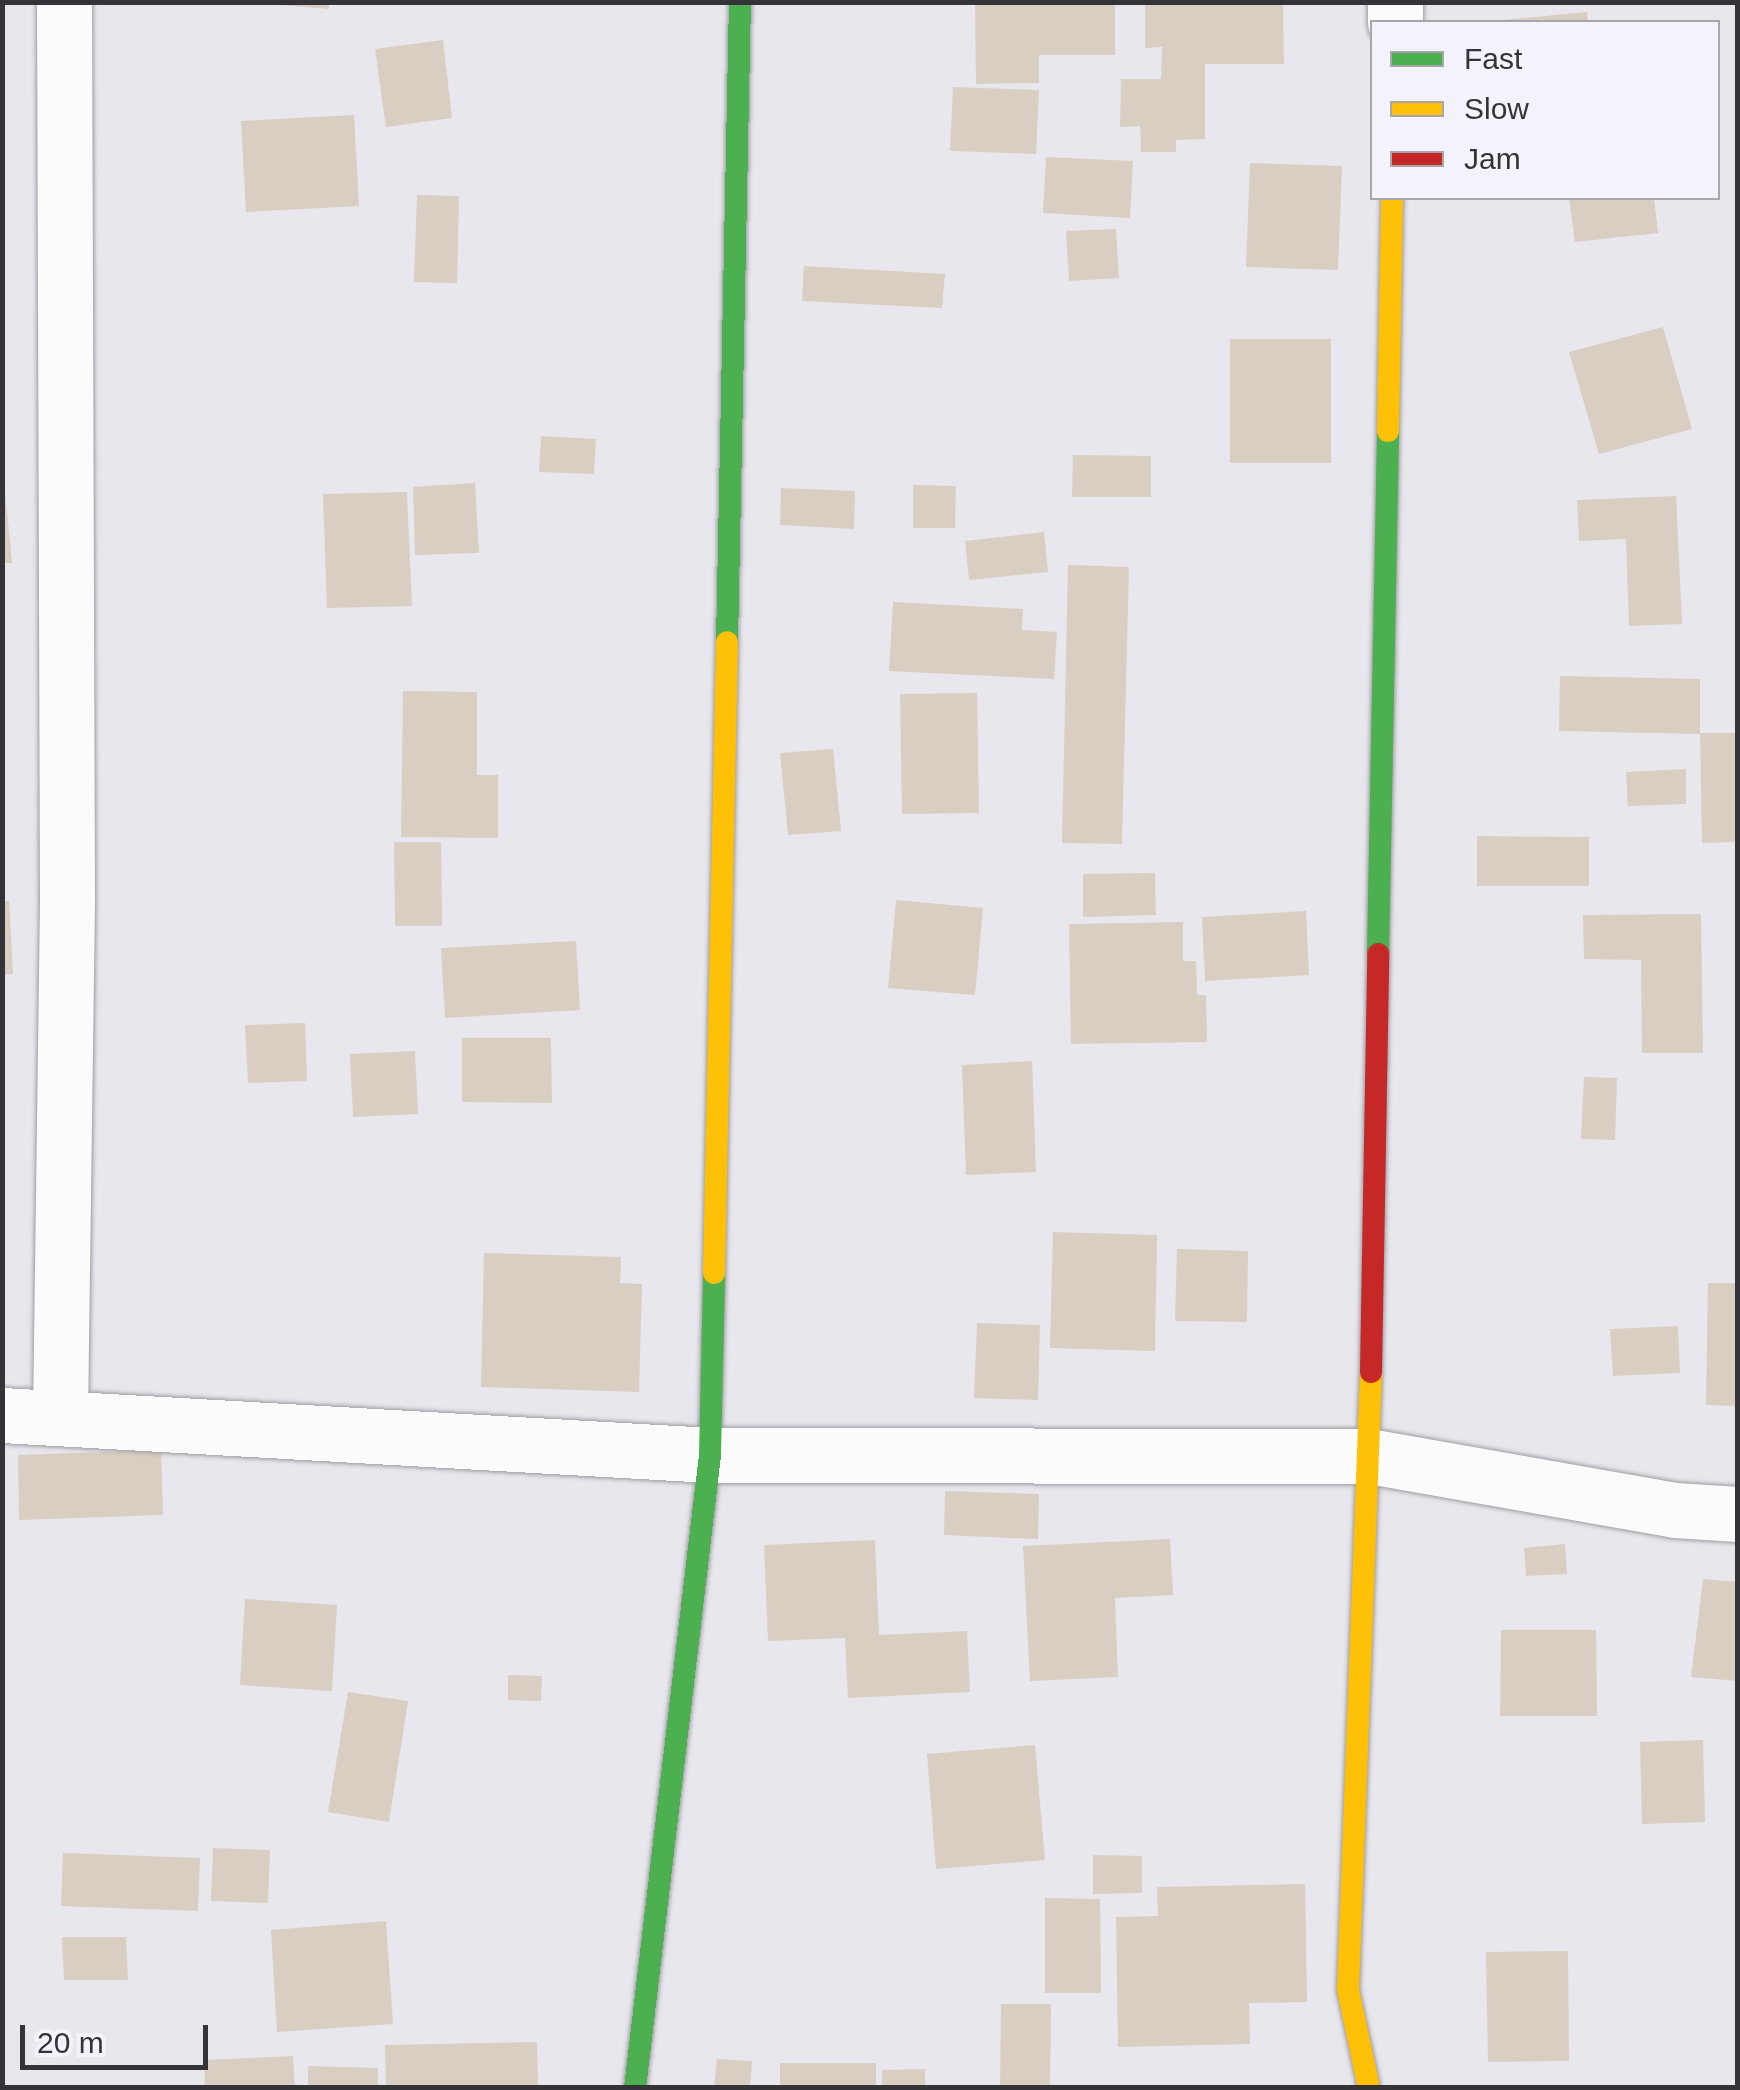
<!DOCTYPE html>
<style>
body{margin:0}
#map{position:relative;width:1740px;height:2090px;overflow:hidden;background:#e8e7ed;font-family:Helvetica,sans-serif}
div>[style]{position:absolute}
.building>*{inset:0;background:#d9cec2}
.roads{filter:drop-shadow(0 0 2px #9e9da2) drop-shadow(0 0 2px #9e9da2)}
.street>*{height:55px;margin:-27.5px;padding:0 27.5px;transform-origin:27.5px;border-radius:27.5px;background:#fcfbfc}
.fast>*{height:22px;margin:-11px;padding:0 11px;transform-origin:11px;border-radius:11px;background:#4caf50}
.slow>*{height:22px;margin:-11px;padding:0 11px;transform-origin:11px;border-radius:11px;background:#ffc107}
.jam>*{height:22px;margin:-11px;padding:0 11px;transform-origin:11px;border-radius:11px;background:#c62828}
span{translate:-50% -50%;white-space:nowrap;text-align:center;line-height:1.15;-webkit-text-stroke:8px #f4f3fc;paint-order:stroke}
.frame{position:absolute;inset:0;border:5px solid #343337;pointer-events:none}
.legend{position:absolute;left:1370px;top:20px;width:350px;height:180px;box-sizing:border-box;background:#f4f3fc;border:2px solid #a7a6ad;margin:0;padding:12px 18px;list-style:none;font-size:30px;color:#343337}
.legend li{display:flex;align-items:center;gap:20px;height:50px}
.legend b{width:50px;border:2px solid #a7a6ad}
.scale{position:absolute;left:20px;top:2025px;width:188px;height:45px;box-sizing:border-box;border:5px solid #343337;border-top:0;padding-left:12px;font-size:30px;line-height:35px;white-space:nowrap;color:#343337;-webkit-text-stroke:8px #f4f3fc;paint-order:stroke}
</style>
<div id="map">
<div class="building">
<i style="clip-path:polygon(279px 2px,329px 2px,329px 9px,279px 5px)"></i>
<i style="clip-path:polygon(975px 2px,1115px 2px,1115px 55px,1039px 55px,1039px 83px,976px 84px)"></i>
<i style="clip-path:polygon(1145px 2px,1283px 2px,1284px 64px,1205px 64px,1205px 139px,1176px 140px,1176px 152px,1141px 152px,1140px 126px,1120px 127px,1121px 79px,1161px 79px,1162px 47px,1145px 48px)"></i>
<i style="clip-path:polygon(1587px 12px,1588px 22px,1503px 22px,1503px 20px)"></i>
<i style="clip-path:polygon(443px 40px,452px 118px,386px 127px,375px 49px)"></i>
<i style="clip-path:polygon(953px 87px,1039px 90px,1036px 154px,950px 151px)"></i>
<i style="clip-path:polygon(354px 115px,359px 206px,246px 212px,241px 121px)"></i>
<i style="clip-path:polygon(1046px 157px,1133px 161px,1130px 218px,1043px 213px)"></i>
<i style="clip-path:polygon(1250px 163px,1342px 166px,1338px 270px,1246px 267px)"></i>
<i style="clip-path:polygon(417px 195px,459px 196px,457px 283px,414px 282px)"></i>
<i style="clip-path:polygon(1569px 198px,1654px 198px,1658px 233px,1575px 242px)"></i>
<i style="clip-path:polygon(1116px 229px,1119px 278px,1069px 281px,1066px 231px)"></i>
<i style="clip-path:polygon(804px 266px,945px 274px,942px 308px,802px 301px)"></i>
<i style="clip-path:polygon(1663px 327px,1692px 429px,1599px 454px,1569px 352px)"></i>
<i style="clip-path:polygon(1230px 339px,1331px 339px,1331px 463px,1230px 463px)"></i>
<i style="clip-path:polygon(541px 436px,596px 439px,594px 474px,539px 472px)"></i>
<i style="clip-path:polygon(1073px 455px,1151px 456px,1151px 497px,1072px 497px)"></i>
<i style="clip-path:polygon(475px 483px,479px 553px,415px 555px,413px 487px)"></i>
<i style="clip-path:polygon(913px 485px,956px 486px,955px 528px,913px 528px)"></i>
<i style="clip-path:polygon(781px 488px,855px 491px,854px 529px,780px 525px)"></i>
<i style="clip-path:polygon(5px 492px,12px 563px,2px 563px,2px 493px)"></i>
<i style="clip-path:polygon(407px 492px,412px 606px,327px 608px,323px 494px)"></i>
<i style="clip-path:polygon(1676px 496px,1682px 624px,1629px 626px,1626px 539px,1579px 541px,1577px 500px)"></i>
<i style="clip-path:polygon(1044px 532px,1048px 572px,969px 580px,965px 541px)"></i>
<i style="clip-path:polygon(1068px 565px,1129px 567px,1122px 844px,1062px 843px)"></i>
<i style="clip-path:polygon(893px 602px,1023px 609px,1022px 630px,1057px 632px,1054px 679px,889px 671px)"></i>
<i style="clip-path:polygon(1560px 676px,1700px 679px,1700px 733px,1738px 733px,1738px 842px,1702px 843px,1700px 734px,1559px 731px)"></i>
<i style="clip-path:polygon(403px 691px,477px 692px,477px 775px,498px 775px,498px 838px,401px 837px)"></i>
<i style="clip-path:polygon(977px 693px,979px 813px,902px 814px,900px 694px)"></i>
<i style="clip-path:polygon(833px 749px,841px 831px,788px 835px,780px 753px)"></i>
<i style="clip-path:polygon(1686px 769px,1686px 804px,1628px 806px,1626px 772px)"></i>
<i style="clip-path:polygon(1477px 836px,1589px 837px,1589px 886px,1477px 886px)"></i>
<i style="clip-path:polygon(394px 842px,441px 842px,442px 926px,395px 926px)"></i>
<i style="clip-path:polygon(1155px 873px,1156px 915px,1083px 917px,1083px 874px)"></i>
<i style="clip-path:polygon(896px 900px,983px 908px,975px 995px,888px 988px)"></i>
<i style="clip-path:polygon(2px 901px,9px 901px,13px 974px,2px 975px)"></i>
<i style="clip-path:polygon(1306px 911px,1309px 975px,1205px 981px,1202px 917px)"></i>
<i style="clip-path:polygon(1701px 914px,1703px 1053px,1642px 1053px,1641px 960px,1584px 959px,1583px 915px)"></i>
<i style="clip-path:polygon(1183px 922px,1183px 961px,1196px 961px,1197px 995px,1206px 995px,1207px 1042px,1071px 1044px,1069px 924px)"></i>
<i style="clip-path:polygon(576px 941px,580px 1010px,445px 1018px,441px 948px)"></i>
<i style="clip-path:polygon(305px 1023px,307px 1081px,248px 1083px,245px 1025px)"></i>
<i style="clip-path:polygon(462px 1038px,551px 1038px,552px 1103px,462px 1102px)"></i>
<i style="clip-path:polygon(415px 1051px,418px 1114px,353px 1117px,350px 1054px)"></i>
<i style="clip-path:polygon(1032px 1061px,1036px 1172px,966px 1175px,962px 1065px)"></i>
<i style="clip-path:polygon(1584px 1077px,1617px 1078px,1615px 1140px,1581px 1139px)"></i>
<i style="clip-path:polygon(1053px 1232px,1157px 1235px,1155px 1351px,1050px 1348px)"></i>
<i style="clip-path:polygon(1177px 1249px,1248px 1251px,1247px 1322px,1175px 1321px)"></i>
<i style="clip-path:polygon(484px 1253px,621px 1257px,620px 1283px,642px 1284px,639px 1392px,481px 1387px)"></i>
<i style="clip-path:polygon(1708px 1283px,1738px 1283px,1738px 1406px,1706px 1405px)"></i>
<i style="clip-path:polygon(977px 1323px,1040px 1325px,1038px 1400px,974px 1398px)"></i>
<i style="clip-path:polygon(1678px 1326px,1680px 1373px,1613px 1376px,1610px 1329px)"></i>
<i style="clip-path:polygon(161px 1450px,163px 1515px,19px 1520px,18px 1455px)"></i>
<i style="clip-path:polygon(945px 1491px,1039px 1494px,1038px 1539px,944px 1535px)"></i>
<i style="clip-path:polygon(1170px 1539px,1173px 1595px,1115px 1598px,1118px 1677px,1030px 1681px,1023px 1546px)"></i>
<i style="clip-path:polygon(875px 1540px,879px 1635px,967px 1631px,970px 1692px,848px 1698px,845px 1638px,768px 1641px,764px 1545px)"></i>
<i style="clip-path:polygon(1565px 1544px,1567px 1574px,1526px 1576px,1524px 1548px)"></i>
<i style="clip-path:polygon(1703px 1579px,1738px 1582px,1738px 1681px,1691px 1677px)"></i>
<i style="clip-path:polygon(245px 1599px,337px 1605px,332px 1691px,240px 1685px)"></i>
<i style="clip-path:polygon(1501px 1630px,1596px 1630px,1597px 1716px,1500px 1716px)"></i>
<i style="clip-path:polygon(508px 1675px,542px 1676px,541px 1701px,508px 1700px)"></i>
<i style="clip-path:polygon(348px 1692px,408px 1701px,389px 1822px,328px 1812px)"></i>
<i style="clip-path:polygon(1703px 1740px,1705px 1822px,1642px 1824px,1640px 1742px)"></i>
<i style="clip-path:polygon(1035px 1745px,1045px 1860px,936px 1869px,927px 1754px)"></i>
<i style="clip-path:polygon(213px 1848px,270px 1850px,268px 1903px,211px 1901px)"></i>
<i style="clip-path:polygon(63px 1853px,200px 1858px,198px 1911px,61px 1906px)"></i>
<i style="clip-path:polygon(1093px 1855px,1142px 1856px,1142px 1893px,1093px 1894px)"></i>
<i style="clip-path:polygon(1305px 1884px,1307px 2002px,1249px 2003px,1250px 2044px,1118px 2047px,1116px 1917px,1158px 1916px,1157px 1887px)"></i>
<i style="clip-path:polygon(1045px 1898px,1100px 1899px,1101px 1993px,1045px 1993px)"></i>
<i style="clip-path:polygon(386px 1921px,393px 2024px,277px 2032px,271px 1930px)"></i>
<i style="clip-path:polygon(62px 1937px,126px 1937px,128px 1980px,64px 1980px)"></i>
<i style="clip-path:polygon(1568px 1951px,1569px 2061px,1488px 2062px,1486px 1952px)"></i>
<i style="clip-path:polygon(1001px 2004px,1051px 2004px,1050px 2088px,1000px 2088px)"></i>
<i style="clip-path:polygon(537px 2042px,538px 2088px,386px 2088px,385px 2045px)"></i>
<i style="clip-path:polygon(293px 2056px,295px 2088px,205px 2088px,204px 2060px)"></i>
<i style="clip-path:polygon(717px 2059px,752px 2061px,750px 2088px,714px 2088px)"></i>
<i style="clip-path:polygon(780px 2063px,876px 2063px,876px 2088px,780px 2088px)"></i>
<i style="clip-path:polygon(308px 2066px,378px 2068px,378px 2088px,308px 2088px)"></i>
<i style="clip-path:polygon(925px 2069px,925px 2088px,882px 2088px,882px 2070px)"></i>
</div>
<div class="roads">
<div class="street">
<i style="left:1395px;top:22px;width:20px;rotate:-90deg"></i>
<i style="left:2px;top:1415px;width:709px;rotate:3.23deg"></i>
<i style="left:710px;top:1455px;width:659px;rotate:0.09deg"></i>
<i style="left:1369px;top:1456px;width:311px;rotate:10deg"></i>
<i style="left:1675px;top:1510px;width:63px;rotate:3.6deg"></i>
<i style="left:60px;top:1416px;width:516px;rotate:-89.22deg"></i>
<i style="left:67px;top:900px;width:898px;rotate:-90.19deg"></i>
</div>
<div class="fast">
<i style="left:727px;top:642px;width:640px;rotate:-88.84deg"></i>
<i style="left:1378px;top:954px;width:523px;rotate:-88.9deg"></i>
<i style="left:635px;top:2088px;width:637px;rotate:-83.24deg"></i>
<i style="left:710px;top:1455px;width:182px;rotate:-88.7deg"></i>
</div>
<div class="slow">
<i style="left:1388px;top:431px;width:233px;rotate:-89deg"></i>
<i style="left:714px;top:1273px;width:631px;rotate:-88.82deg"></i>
<i style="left:1369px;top:2088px;width:100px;rotate:-102.1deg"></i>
<i style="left:1348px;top:1990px;width:618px;rotate:-87.87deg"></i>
</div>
<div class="jam">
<i style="left:1371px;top:1372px;width:418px;rotate:-89deg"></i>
</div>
</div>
<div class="frame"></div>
<ul class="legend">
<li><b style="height:12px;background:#4caf50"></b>Fast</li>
<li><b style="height:12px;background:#ffc107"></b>Slow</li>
<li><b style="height:12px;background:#c62828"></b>Jam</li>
</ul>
<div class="scale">20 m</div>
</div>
